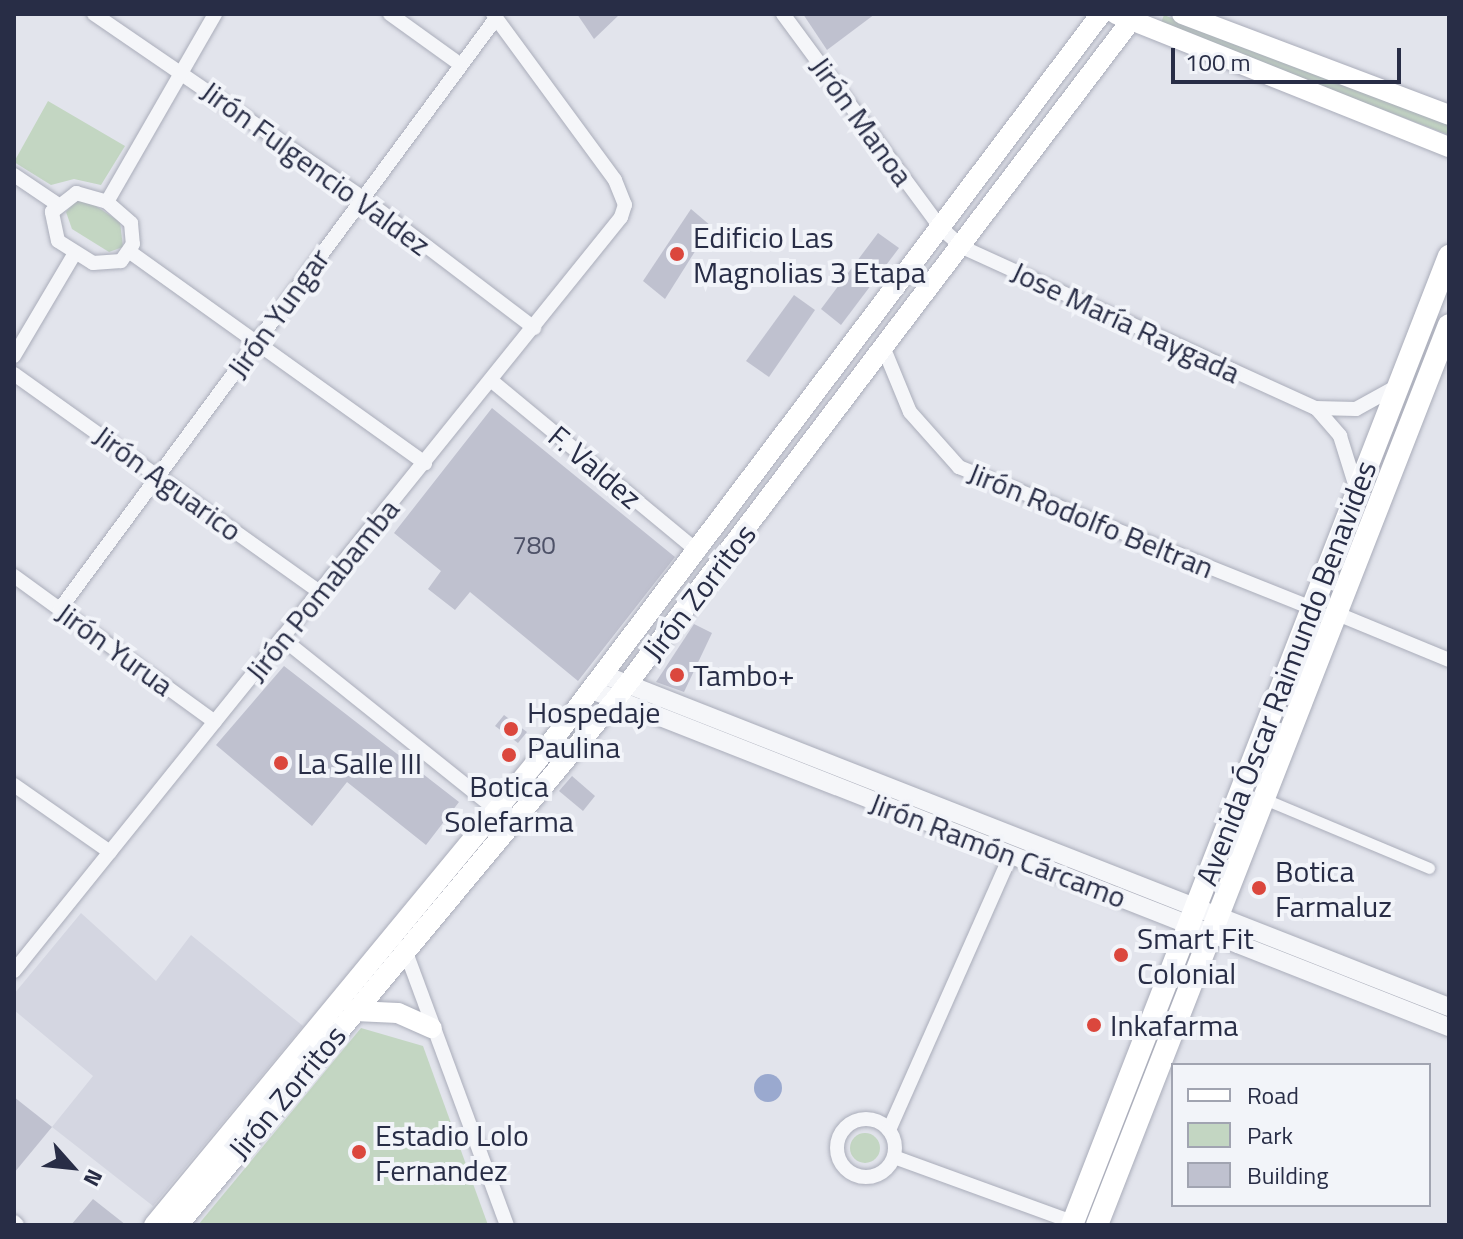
<!DOCTYPE html>
<meta charset="utf-8">
<style>
body{margin:0}
#map{position:relative;width:1463px;height:1239px;overflow:hidden;background:#e2e4ec;font-family:"Titillium Web",sans-serif}
div>[style]{position:absolute}
.built>*{inset:0;background:#d4d6e1}
.green>*{inset:0;background:#c3d6c2}
.round{border-radius:50%}
.water>*{inset:0;background:#9aa9cf}
.building>*{inset:0;background:#bfc1cf}
.roads{filter:drop-shadow(0 0 2px #aaadba) drop-shadow(0 0 2px #aaadba)}
.pedestrian>*{height:11px;margin:-5.5px;padding:0 5.5px;transform-origin:5.5px;border-radius:5.5px;background:#f5f6f9}
.minor>*{height:14px;margin:-7px;padding:0 7px;transform-origin:7px;border-radius:7px;background:#f5f6f9}
.minor>.ring{margin:-7px;padding:0;box-sizing:content-box;background:none;border:14px solid #f5f6f9;border-radius:50%}
.tertiary>*{height:18px;margin:-9px;padding:0 9px;transform-origin:9px;border-radius:9px;background:#f5f6f9}
.secondary>*{height:20px;margin:-10px;padding:0 10px;transform-origin:10px;border-radius:10px;background:#fff}
.primary>*{height:22px;margin:-11px;padding:0 11px;transform-origin:11px;border-radius:11px;background:#fff}
.dots>*{width:22px;height:22px;translate:-50% -50%;box-sizing:border-box;border:4px solid #f2f4f9;border-radius:50%}
span{translate:-50% -50%;white-space:nowrap;text-align:center;line-height:1.15;-webkit-text-stroke:8px #f2f4f9;paint-order:stroke}
.number-label{font-size:26px;color:#4e5268}
.number-label span{-webkit-text-stroke-width:0}
.street-label{font-size:30px;color:#282d46}
.poi-label{font-size:30px;color:#282d46}
.left{translate:0 -50%;text-align:left}
.frame{position:absolute;inset:0;border:16px solid #282d46;pointer-events:none}
.legend{position:absolute;left:1171px;top:1063px;width:260px;height:144px;box-sizing:border-box;background:#f2f4f9;border:2px solid #a1a4b1;margin:0;padding:10px 14px;list-style:none;font-size:24px;color:#282d46}
.legend li{display:flex;align-items:center;gap:16px;height:40px}
.legend b{width:40px;border:2px solid #a1a4b1}
.north{position:absolute;left:32px;top:1127px;width:80px;height:80px;-webkit-text-stroke:6px #f2f4f9;paint-order:stroke;rotate:117deg;font-size:22px;font-weight:700;line-height:32px;text-align:center;color:#282d46}
.north::after{content:'';display:block;margin:auto;width:28px;height:36px;background:#282d46;clip-path:polygon(50% 0,100% 100%,50% 72%,0 100%)}
.scale{position:absolute;left:1171px;top:48px;width:230px;height:36px;box-sizing:border-box;border:4px solid #282d46;border-top:0;padding-left:10px;font-size:24px;line-height:28px;white-space:nowrap;color:#282d46;-webkit-text-stroke:6px #f2f4f9;paint-order:stroke}
</style>
<div id="map">
<div class="built">
<i style="clip-path:polygon(81px 913px,156px 981px,191px 935px,303px 1026px,153px 1206px,52px 1127px,93px 1076px,14px 1010px,14px 994px)"></i>
</div>
<div class="green">
<i style="clip-path:polygon(1164px 15px,1449px 125px,1449px 135px,1160px 25px)"></i>
<i style="clip-path:polygon(48px 101px,125px 146px,101px 185px,74px 179px,51px 185px,14px 162px)"></i>
<i style="clip-path:polygon(76px 201px,90px 202px,120px 222px,123px 247px,109px 252px,72px 229px,66px 212px)"></i>
<i style="clip-path:polygon(361px 1028px,423px 1046px,488px 1225px,198px 1225px)"></i>
<i class="round" style="left:850px;top:1133px;width:30px;height:30px"></i>
</div>
<div class="water">
<i class="round" style="left:754px;top:1074px;width:28px;height:28px"></i>
</div>
<div class="building">
<i style="clip-path:polygon(577px 14px,620px 14px,594px 39px)"></i>
<i style="clip-path:polygon(803px 14px,875px 14px,827px 50px)"></i>
<i style="clip-path:polygon(691px 209px,711px 226px,665px 299px,643px 281px)"></i>
<i style="clip-path:polygon(878px 233px,899px 248px,841px 325px,821px 309px)"></i>
<i style="clip-path:polygon(794px 295px,815px 310px,769px 377px,746px 361px)"></i>
<i style="clip-path:polygon(492px 408px,675px 557px,578px 681px,470px 592px,455px 610px,428px 589px,441px 571px,394px 533px)"></i>
<i style="clip-path:polygon(694px 624px,712px 633px,684px 692px,656px 682px)"></i>
<i style="clip-path:polygon(284px 666px,459px 802px,426px 845px,347px 782px,312px 826px,216px 745px)"></i>
<i style="clip-path:polygon(504px 715px,527px 732px,518px 743px,495px 726px)"></i>
<i style="clip-path:polygon(572px 776px,595px 796px,583px 811px,559px 791px)"></i>
<i style="clip-path:polygon(14px 1097px,52px 1127px,14px 1173px)"></i>
<i style="clip-path:polygon(93px 1199px,126px 1225px,71px 1225px)"></i>
</div>
<div class="roads">
<div class="pedestrian">
<i style="left:1262px;top:798px;width:181px;rotate:22.7deg"></i>
</div>
<div class="minor">
<i style="left:94px;top:14px;width:326px;rotate:34.4deg"></i>
<i style="left:363px;top:198px;width:215px;rotate:37.2deg"></i>
<i style="left:390px;top:14px;width:87px;rotate:35.7deg"></i>
<i style="left:783px;top:14px;width:266px;rotate:53.6deg"></i>
<i style="left:941px;top:228px;width:28px;rotate:42deg"></i>
<i style="left:962px;top:247px;width:388px;rotate:24.5deg"></i>
<i style="left:1315px;top:408px;width:41px;rotate:1.4deg"></i>
<i style="left:1356px;top:409px;width:43px;rotate:-28.9deg"></i>
<i style="left:14px;top:175px;width:52px;rotate:34deg"></i>
<i style="left:76px;top:193px;width:32px;rotate:16deg"></i>
<i style="left:107px;top:202px;width:32px;rotate:41deg"></i>
<i style="left:131px;top:223px;width:21px;rotate:85deg"></i>
<i style="left:133px;top:244px;width:21px;rotate:125deg"></i>
<i style="left:121px;top:261px;width:28px;rotate:176deg"></i>
<i style="left:93px;top:263px;width:41px;rotate:-147.8deg"></i>
<i style="left:58px;top:241px;width:30px;rotate:-102deg"></i>
<i style="left:52px;top:212px;width:31px;rotate:-38deg"></i>
<i style="left:107px;top:202px;width:217px;rotate:-60.1deg"></i>
<i style="left:130px;top:252px;width:363px;rotate:35.6deg"></i>
<i style="left:884px;top:349px;width:68px;rotate:67.6deg"></i>
<i style="left:910px;top:412px;width:74px;rotate:48.3deg"></i>
<i style="left:959px;top:467px;width:379px;rotate:21.8deg"></i>
<i style="left:14px;top:356px;width:120px;rotate:-59.4deg"></i>
<i style="left:14px;top:374px;width:377px;rotate:35.5deg"></i>
<i style="left:492px;top:381px;width:268px;rotate:39.6deg"></i>
<i style="left:1316px;top:408px;width:37px;rotate:49deg"></i>
<i style="left:1340px;top:436px;width:53px;rotate:72.6deg"></i>
<i style="left:14px;top:576px;width:248px;rotate:36deg"></i>
<i style="left:60px;top:609px;width:734px;rotate:-53.58deg"></i>
<i style="left:1335px;top:613px;width:123px;rotate:22.4deg"></i>
<i style="left:283px;top:639px;width:275px;rotate:38.7deg"></i>
<i style="left:14px;top:785px;width:117px;rotate:34.9deg"></i>
<i style="left:404px;top:947px;width:296px;rotate:69.7deg"></i>
<i style="left:14px;top:971px;width:968px;rotate:-51.16deg"></i>
<i style="left:621px;top:217px;width:13px;rotate:-72deg"></i>
<i style="left:625px;top:205px;width:27px;rotate:-112deg"></i>
<i style="left:615px;top:180px;width:206px;rotate:-126.3deg"></i>
<i class="ring" style="left:837px;top:1119px;width:44px;height:44px"></i>
<i style="left:889px;top:1130px;width:301px;rotate:-66.1deg"></i>
<i style="left:894px;top:1157px;width:190px;rotate:20deg"></i>
<i style="left:14px;top:1222px;width:4px;rotate:45deg"></i>
</div>
<div class="tertiary">
<i style="left:604px;top:675px;width:908px;rotate:21.45deg"></i>
<i style="left:592px;top:690px;width:921px;rotate:21.47deg"></i>
</div>
<div class="secondary">
<i style="left:1116px;top:14px;width:359px;rotate:21.8deg"></i>
<i style="left:1182px;top:14px;width:285px;rotate:20.7deg"></i>
<i style="left:355px;top:1011px;width:43px;rotate:2.7deg"></i>
<i style="left:398px;top:1013px;width:37px;rotate:24deg"></i>
<i style="left:154px;top:1225px;width:602px;rotate:-50.46deg"></i>
<i style="left:537px;top:761px;width:936px;rotate:-52.95deg"></i>
<i style="left:178px;top:1225px;width:684px;rotate:-50.22deg"></i>
<i style="left:616px;top:699px;width:860px;rotate:-52.8deg"></i>
</div>
<div class="primary">
<i style="left:1072px;top:1225px;width:1040px;rotate:-68.74deg"></i>
<i style="left:1097px;top:1225px;width:966px;rotate:-68.64deg"></i>
</div>
</div>
<div class="dots">
<i style="left:677px;top:254px;background:#db473d"></i>
<i style="left:677px;top:675px;background:#db473d"></i>
<i style="left:511px;top:729px;background:#db473d"></i>
<i style="left:509px;top:755px;background:#db473d"></i>
<i style="left:281px;top:763px;background:#db473d"></i>
<i style="left:1259px;top:888px;background:#db473d"></i>
<i style="left:1121px;top:955px;background:#db473d"></i>
<i style="left:1094px;top:1025px;background:#db473d"></i>
<i style="left:359px;top:1152px;background:#db473d"></i>
</div>
<div class="number-label">
<span style="left:534px;top:545px">780</span>
</div>
<div class="street-label">
<span style="left:862px;top:121px;rotate:54deg">Jirón Manoa</span>
<span style="left:316px;top:168px;rotate:36deg">Jirón Fulgencio Valdez</span>
<span style="left:278px;top:313px;rotate:-54deg">Jirón Yungar</span>
<span style="left:1126px;top:322px;rotate:25deg">Jose María Raygada</span>
<span style="left:595px;top:467px;rotate:40deg">F. Valdez</span>
<span style="left:168px;top:483px;rotate:36deg">Jirón Aguarico</span>
<span style="left:1091px;top:520px;rotate:22deg">Jirón Rodolfo Beltran</span>
<span style="left:322px;top:590px;rotate:-51deg">Jirón Pomabamba</span>
<span style="left:699px;top:592px;rotate:-52deg">Jirón Zorritos</span>
<span style="left:115px;top:649px;rotate:36deg">Jirón Yurua</span>
<span style="left:1286px;top:673px;rotate:-69deg">Avenida Óscar Raimundo Benavides</span>
<span style="left:998px;top:850px;rotate:21deg">Jirón Ramón Cárcamo</span>
<span style="left:287px;top:1092px;rotate:-50deg">Jirón Zorritos</span>
</div>
<div class="poi-label">
<span class="left" style="left:693px;top:254px">Edificio Las<br>Magnolias 3 Etapa</span>
<span class="left" style="left:693px;top:675px">Tambo+</span>
<span class="left" style="left:527px;top:729px">Hospedaje<br>Paulina</span>
<span class="left" style="left:297px;top:763px">La Salle III</span>
<span style="left:509px;top:803px">Botica<br>Solefarma</span>
<span class="left" style="left:1275px;top:888px">Botica<br>Farmaluz</span>
<span class="left" style="left:1137px;top:955px">Smart Fit<br>Colonial</span>
<span class="left" style="left:1110px;top:1025px">Inkafarma</span>
<span class="left" style="left:375px;top:1152px">Estadio Lolo<br>Fernandez</span>
</div>
<div class="frame"></div>
<ul class="legend">
<li><b style="height:10px;background:#fff"></b>Road</li>
<li><b style="height:22px;background:#c3d6c2"></b>Park</li>
<li><b style="height:22px;background:#bfc1cf"></b>Building</li>
</ul>
<div class="north">N</div>
<div class="scale">100 m</div>
</div>
